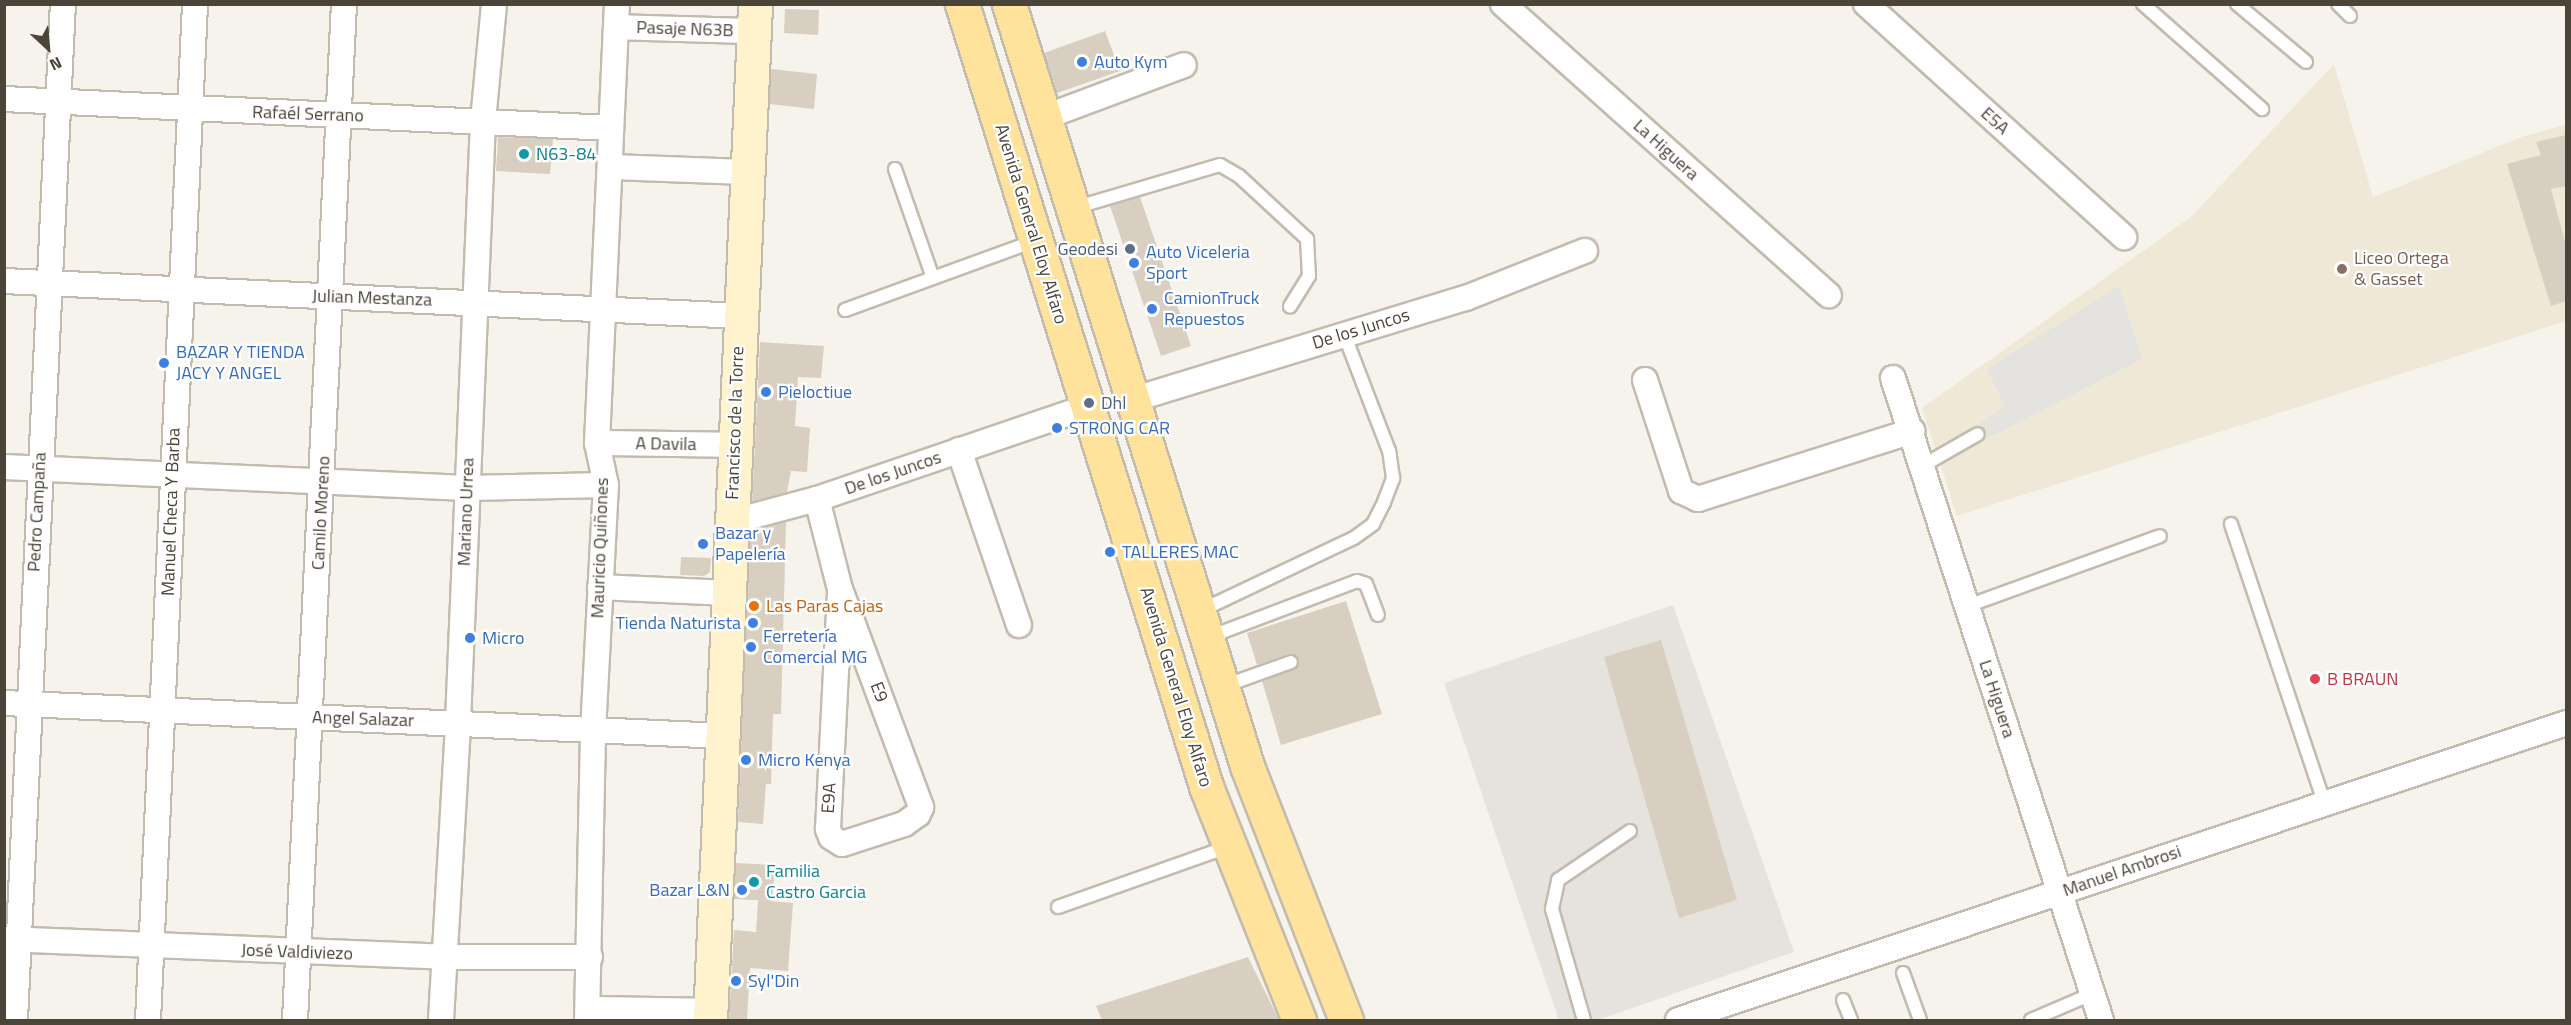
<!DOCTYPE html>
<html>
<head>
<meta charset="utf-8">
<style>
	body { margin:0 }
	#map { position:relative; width:2571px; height:1025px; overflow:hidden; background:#f6f3ec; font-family:"Titillium Web",sans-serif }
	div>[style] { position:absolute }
	.industrial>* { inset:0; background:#e6e2dd }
	.education>* { inset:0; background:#efe8d6 }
	.parking>* { inset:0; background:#e5e3e0 }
	.building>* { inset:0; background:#d8cfc1 }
	.roads { filter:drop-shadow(2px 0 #c2bbae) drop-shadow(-2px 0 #c2bbae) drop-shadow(0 2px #c2bbae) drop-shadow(0 -2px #c2bbae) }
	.lane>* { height:12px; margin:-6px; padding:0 6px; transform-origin:6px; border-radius:6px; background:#fff }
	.street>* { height:24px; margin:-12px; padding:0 12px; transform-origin:12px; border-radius:12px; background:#fff }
	.secondary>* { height:33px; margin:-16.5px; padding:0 16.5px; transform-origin:16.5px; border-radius:16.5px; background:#fff3cd }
	.primary>* { height:33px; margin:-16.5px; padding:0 16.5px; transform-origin:16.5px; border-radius:16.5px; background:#ffe39c }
	.dots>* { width:16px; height:16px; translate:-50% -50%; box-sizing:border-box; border:3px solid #fff; border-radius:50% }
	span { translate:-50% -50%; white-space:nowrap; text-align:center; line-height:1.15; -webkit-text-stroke:4.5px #fff; paint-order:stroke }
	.street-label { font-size:18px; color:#4b4439 }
	.shop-label { font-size:18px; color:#366cbe }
	.left { translate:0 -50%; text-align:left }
	.right { translate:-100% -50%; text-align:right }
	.culture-label { font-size:18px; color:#0d838f }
	.service-label { font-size:18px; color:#4e5e75 }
	.education-label { font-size:18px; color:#785e54 }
	.food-label { font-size:18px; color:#c56008 }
	.health-label { font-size:18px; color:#be3a42 }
	.frame { position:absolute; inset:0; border:6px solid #4b4439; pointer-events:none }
	.north { position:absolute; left:18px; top:18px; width:60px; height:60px; -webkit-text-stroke:4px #fff; paint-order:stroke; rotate:154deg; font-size:16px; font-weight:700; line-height:24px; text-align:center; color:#4b4439 }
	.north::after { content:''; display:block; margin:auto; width:21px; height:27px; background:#4b4439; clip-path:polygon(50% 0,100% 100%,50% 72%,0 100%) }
</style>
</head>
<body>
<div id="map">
	<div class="industrial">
		<div style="clip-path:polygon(1673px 605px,1794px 952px,1598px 1020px,1559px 1020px,1444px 683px)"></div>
	</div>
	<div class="education">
		<div style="clip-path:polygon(2334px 64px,2373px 197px,2524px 136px,2566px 125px,2566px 321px,1957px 516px,1922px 408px,2191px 217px)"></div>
	</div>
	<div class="parking">
		<div style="clip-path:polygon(2119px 286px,2142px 359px,1986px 439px,1976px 426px,2005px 406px,1987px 369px)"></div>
	</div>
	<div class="building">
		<div style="clip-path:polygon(785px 9px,819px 10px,818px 35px,784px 33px)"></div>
		<div style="clip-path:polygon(1105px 31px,1120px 71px,1057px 93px,1044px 53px)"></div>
		<div style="clip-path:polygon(771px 69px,817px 74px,814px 109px,769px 104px)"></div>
		<div style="clip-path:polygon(2566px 135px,2566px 186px,2551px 189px,2566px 246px,2566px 301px,2551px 306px,2507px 164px,2541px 155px,2536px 142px)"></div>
		<div style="clip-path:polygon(498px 137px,553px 139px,550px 174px,496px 171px)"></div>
		<div style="clip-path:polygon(1140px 197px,1191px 346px,1161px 356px,1110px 206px)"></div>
		<div style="clip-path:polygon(760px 342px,824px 346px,821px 378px,798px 377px,795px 426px,810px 428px,807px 472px,791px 471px,787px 492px,752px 502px)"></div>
		<div style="clip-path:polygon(786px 522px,781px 714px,773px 714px,771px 784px,766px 784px,763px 824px,738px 822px,750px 532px)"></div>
		<div style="clip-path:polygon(681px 557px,711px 558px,710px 572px,704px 576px,680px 575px)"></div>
		<div style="clip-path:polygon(1346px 601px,1382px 714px,1281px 745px,1262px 681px,1294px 669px,1299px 660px,1289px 654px,1257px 665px,1247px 633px)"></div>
		<div style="clip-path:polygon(1661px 640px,1737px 900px,1679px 918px,1604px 657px)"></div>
		<div style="clip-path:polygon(736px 863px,775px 865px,772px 901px,734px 899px)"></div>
		<div style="clip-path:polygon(758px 900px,793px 903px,788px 971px,750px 968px,747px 1020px,729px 1020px,734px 930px,756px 932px)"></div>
		<div style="clip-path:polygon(1248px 957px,1279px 1020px,1102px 1020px,1096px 1006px)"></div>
	</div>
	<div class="roads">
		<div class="lane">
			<div style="left:2143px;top:4px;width:159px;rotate:41.4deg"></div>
			<div style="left:2237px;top:4px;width:90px;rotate:40deg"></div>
			<div style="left:2338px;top:4px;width:17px;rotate:45deg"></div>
			<div style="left:895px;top:169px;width:115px;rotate:70.8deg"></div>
			<div style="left:1074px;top:208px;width:152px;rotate:-16.4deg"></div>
			<div style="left:1220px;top:165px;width:22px;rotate:30deg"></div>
			<div style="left:1239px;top:176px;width:93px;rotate:42.8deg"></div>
			<div style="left:1307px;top:239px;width:37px;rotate:87deg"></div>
			<div style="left:1309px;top:276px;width:36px;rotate:122deg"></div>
			<div style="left:845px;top:310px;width:202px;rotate:-20deg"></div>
			<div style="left:1922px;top:466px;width:64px;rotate:-29.7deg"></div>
			<div style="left:2231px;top:524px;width:293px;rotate:71.5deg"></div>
			<div style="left:1967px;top:606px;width:205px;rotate:-19.9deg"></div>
			<div style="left:1200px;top:611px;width:170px;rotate:-25.4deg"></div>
			<div style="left:1354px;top:538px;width:24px;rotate:-36deg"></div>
			<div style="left:1373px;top:524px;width:25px;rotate:-63deg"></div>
			<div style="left:1384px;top:502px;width:26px;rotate:-69deg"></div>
			<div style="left:1393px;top:478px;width:27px;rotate:-98deg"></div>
			<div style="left:1389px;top:451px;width:125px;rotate:-111deg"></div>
			<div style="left:1209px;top:637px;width:158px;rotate:-20.7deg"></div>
			<div style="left:1357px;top:581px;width:9px;rotate:18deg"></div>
			<div style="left:1366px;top:584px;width:33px;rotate:69deg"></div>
			<div style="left:1224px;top:686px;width:71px;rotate:-19.7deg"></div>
			<div style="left:1058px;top:907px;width:179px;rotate:-19.5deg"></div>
			<div style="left:1903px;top:973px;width:50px;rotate:70.1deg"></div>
			<div style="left:1843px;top:1000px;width:22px;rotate:68deg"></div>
			<div style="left:1584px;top:1020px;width:116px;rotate:-106.1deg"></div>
			<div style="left:1552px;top:909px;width:30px;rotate:-78deg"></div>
			<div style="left:1558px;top:880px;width:87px;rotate:-34.2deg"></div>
			<div style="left:2031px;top:1020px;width:66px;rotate:-23.1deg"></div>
		</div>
		<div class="street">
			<div style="left:1503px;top:4px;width:437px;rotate:41.8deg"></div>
			<div style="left:1866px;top:4px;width:348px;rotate:42.1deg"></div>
			<div style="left:616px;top:27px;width:137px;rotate:1.7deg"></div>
			<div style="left:4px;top:99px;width:608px;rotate:2.74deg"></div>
			<div style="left:1045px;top:117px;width:148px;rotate:-20.5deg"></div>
			<div style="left:610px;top:167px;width:137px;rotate:2.1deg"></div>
			<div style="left:4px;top:281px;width:737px;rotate:2.72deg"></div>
			<div style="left:1893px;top:378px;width:675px;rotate:72.05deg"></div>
			<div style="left:1645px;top:380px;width:117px;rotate:72deg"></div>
			<div style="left:1681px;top:491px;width:19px;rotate:25deg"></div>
			<div style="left:1698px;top:499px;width:225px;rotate:-17.6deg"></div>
			<div style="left:1135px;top:399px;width:346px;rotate:-17deg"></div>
			<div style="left:1466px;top:298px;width:128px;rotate:-21.6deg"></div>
			<div style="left:597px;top:443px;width:137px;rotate:0.8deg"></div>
			<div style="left:959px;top:450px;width:185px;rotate:71.1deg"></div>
			<div style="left:4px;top:467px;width:463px;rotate:2.6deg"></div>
			<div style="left:467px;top:488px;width:139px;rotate:-1.2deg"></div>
			<div style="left:817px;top:499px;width:93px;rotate:75.7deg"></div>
			<div style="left:840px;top:589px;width:233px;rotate:69.6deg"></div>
			<div style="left:921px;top:807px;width:8px;rotate:113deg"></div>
			<div style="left:918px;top:814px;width:17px;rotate:144deg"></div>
			<div style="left:904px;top:824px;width:65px;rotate:162.1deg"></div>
			<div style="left:842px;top:844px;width:13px;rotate:-148deg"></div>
			<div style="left:831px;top:837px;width:9px;rotate:-111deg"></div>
			<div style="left:828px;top:829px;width:240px;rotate:-87.1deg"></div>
			<div style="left:731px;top:522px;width:89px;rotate:-15deg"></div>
			<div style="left:817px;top:499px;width:286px;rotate:-18.8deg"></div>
			<div style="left:600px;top:587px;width:128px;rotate:2.7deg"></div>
			<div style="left:4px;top:703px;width:719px;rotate:2.63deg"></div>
			<div style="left:4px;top:939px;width:441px;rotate:2.3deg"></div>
			<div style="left:445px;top:957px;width:145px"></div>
			<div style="left:588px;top:1009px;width:122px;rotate:0.9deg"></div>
			<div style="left:15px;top:1020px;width:1017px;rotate:-87.3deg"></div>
			<div style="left:148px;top:1020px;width:1017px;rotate:-87.35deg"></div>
			<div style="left:295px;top:1020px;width:1017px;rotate:-87.24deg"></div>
			<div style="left:441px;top:1020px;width:298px;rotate:-86.7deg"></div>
			<div style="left:458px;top:722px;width:602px;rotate:-87.62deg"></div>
			<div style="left:483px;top:121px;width:118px;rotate:-84.6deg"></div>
			<div style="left:587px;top:1020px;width:288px;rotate:-88.8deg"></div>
			<div style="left:593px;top:732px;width:247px;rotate:-87deg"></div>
			<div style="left:606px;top:485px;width:43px;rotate:-102.1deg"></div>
			<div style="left:597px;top:443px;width:439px;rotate:-87.4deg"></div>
			<div style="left:1678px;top:1020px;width:936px;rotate:-18.49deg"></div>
		</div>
		<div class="secondary">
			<div style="left:710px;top:1020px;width:1017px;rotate:-87.46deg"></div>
		</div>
		<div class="primary">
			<div style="left:962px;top:4px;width:822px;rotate:72.67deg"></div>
			<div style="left:1207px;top:789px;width:249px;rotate:68.3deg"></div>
			<div style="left:1009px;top:4px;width:798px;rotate:72.65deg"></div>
			<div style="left:1247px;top:766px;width:273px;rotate:68.7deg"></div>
		</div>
	</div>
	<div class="dots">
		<div style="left:1082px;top:62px;background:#3f7fe0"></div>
		<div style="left:524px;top:154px;background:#0f9aa8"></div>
		<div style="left:1130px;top:249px;background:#5c6f8a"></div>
		<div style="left:1134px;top:263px;background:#3f7fe0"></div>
		<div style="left:2342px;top:269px;background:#8d6e63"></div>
		<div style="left:1152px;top:309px;background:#3f7fe0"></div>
		<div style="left:164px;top:363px;background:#3f7fe0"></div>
		<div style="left:766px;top:392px;background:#3f7fe0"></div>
		<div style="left:1089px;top:403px;background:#5c6f8a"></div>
		<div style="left:1057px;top:428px;background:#3f7fe0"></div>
		<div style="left:703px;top:544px;background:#3f7fe0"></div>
		<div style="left:1110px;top:552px;background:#3f7fe0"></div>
		<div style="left:754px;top:606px;background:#e8710a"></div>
		<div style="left:753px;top:623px;background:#3f7fe0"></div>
		<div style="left:470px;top:638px;background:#3f7fe0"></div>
		<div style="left:751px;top:647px;background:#3f7fe0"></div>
		<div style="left:2315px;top:679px;background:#e0444e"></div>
		<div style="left:746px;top:760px;background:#3f7fe0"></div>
		<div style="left:754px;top:882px;background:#0f9aa8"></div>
		<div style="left:742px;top:890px;background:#3f7fe0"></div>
		<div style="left:736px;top:981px;background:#3f7fe0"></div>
	</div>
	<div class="street-label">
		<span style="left:685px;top:29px;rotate:2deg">Pasaje N63B</span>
		<span style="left:308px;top:114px;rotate:2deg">Rafaél Serrano</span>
		<span style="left:1995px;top:121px;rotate:42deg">E5A</span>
		<span style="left:1666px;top:150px;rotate:42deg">La Higuera</span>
		<span style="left:1031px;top:224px;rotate:73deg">Avenida General Eloy Alfaro</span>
		<span style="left:372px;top:298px;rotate:2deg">Julian Mestanza</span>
		<span style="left:1361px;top:329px;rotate:-17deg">De los Juncos</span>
		<span style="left:735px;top:423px;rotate:-88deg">Francisco de la Torre</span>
		<span style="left:666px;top:444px;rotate:1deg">A Davila</span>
		<span style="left:893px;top:473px;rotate:-19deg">De los Juncos</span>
		<span style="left:37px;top:512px;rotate:-87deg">Pedro Campaña</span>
		<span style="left:171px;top:512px;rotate:-88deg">Manuel Checa Y Barba</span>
		<span style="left:466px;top:512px;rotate:-88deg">Mariano Urrea</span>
		<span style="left:321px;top:513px;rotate:-87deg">Camilo Moreno</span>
		<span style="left:600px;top:548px;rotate:-88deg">Mauricio Quiñones</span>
		<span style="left:1176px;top:687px;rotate:73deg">Avenida General Eloy Alfaro</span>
		<span style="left:879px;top:692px;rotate:69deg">E9</span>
		<span style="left:1997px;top:699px;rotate:72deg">La Higuera</span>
		<span style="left:363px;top:719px;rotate:2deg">Angel Salazar</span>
		<span style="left:829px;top:798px;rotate:-87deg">E9A</span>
		<span style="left:2122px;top:871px;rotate:-19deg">Manuel Ambrosi</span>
		<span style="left:297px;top:952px;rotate:2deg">José Valdiviezo</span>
	</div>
	<div class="shop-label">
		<span class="left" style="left:1094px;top:62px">Auto Kym</span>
		<span class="left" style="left:1146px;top:263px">Auto Viceleria<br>Sport</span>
		<span class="left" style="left:1164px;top:309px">CamionTruck<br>Repuestos</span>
		<span class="left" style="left:176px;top:363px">BAZAR Y TIENDA<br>JACY Y ANGEL</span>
		<span class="left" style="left:778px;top:392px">Pieloctiue</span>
		<span class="left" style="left:1069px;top:428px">STRONG CAR</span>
		<span class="left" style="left:715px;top:544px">Bazar y<br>Papelería</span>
		<span class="left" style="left:1122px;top:552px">TALLERES MAC</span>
		<span class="right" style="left:741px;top:623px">Tienda Naturista</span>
		<span class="left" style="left:763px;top:647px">Ferretería<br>Comercial MG</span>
		<span class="left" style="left:482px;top:638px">Micro</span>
		<span class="left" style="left:758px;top:760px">Micro Kenya</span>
		<span class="right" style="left:730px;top:890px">Bazar L&amp;N</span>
		<span class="left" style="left:748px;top:981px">Syl'Din</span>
	</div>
	<div class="culture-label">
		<span class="left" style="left:536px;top:154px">N63-84</span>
		<span class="left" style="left:766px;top:882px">Familia<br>Castro Garcia</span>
	</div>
	<div class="service-label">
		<span class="right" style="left:1118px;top:249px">Geodesi</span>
		<span class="left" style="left:1101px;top:403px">Dhl</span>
	</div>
	<div class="education-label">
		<span class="left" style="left:2354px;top:269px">Liceo Ortega<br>&amp; Gasset</span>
	</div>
	<div class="food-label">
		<span class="left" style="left:766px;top:606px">Las Paras Cajas</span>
	</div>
	<div class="health-label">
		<span class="left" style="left:2327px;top:679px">B BRAUN</span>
	</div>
	<div class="frame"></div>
	<div class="north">N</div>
</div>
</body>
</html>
